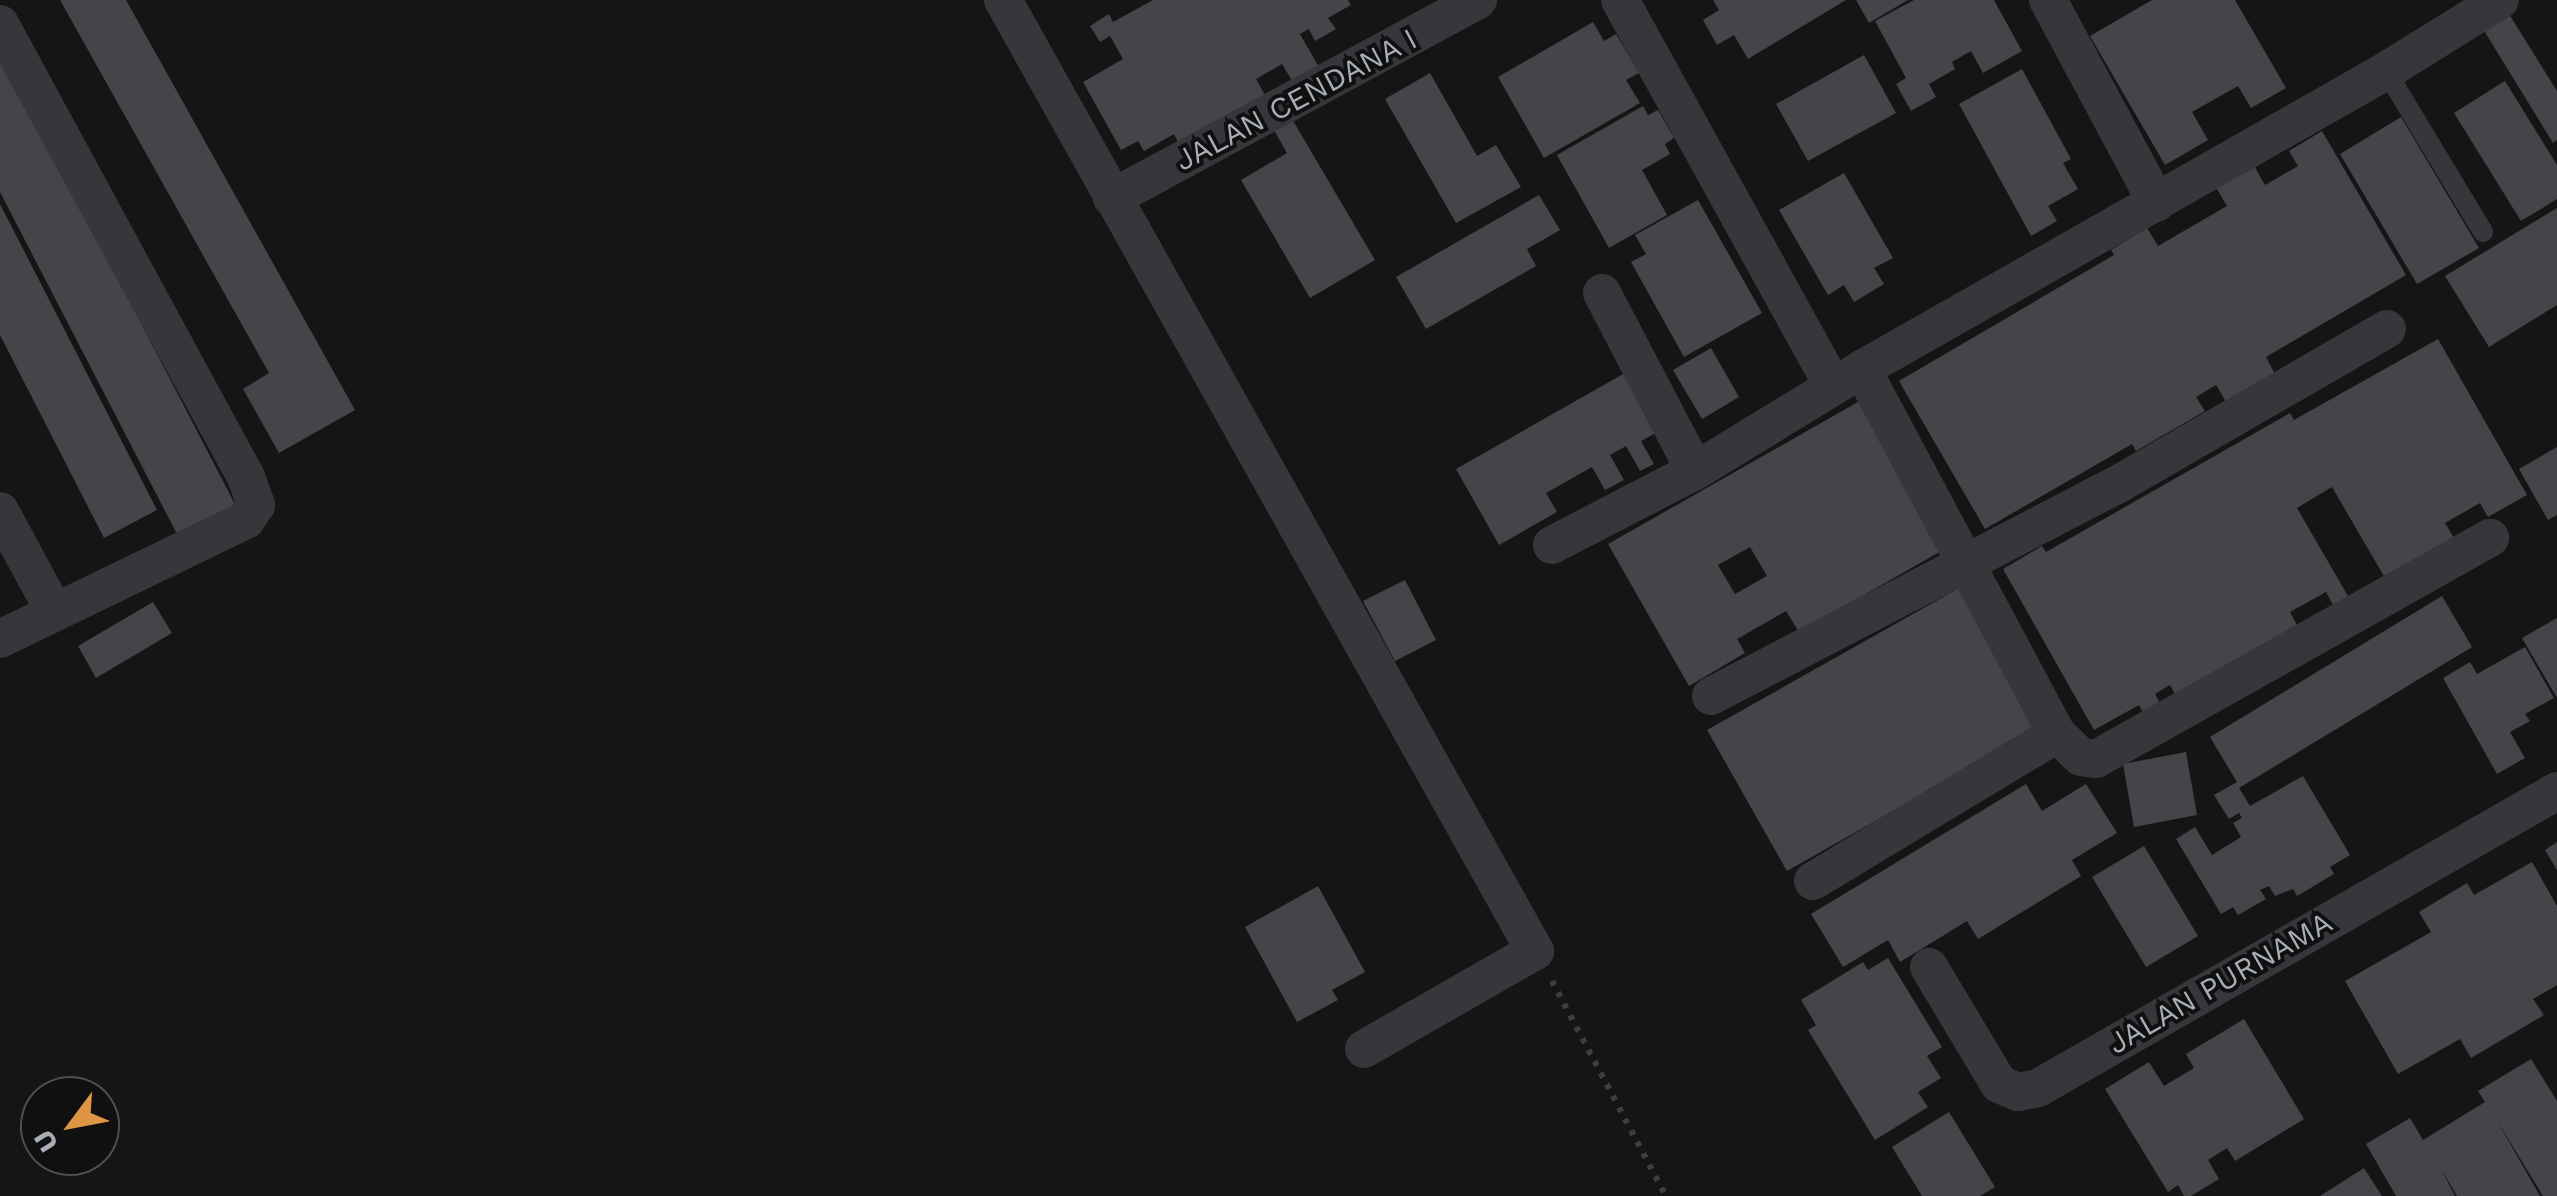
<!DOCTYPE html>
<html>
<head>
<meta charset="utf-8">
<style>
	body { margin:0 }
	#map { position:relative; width:2557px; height:1196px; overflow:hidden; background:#151516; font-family:"Work Sans",sans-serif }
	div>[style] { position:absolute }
	.building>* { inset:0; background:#444549 }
	.path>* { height:6px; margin-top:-3px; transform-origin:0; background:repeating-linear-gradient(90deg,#3c3e42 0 5px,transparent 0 13px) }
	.service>* { height:20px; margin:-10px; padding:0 10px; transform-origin:10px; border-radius:10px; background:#36373b }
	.minor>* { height:38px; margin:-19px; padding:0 19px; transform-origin:19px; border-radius:19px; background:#36373b }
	span { translate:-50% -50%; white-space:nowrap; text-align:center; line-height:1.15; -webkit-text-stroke:8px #101011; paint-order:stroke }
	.street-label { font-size:30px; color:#a8aeb5 }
	.north { position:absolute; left:20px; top:1076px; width:100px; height:100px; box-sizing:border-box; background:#101011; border:2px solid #4d4f53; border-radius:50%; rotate:238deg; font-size:28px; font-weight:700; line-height:40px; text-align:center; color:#a8aeb5 }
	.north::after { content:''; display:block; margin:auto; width:35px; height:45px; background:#df9644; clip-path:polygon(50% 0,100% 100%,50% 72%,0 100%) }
</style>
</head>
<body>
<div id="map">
	<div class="building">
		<div style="clip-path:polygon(60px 0,126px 0,355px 410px,279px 453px,243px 389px,269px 373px)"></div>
		<div style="clip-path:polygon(1153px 0,1348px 0,1351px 5px,1328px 18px,1336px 29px,1315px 41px,1309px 29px,1300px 34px,1320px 69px,1294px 84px,1282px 64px,1256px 79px,1265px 95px,1179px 144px,1174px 134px,1144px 151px,1138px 141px,1121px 150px,1083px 82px,1123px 59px,1110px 36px,1100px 42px,1090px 26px,1109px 14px,1113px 22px)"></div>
		<div style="clip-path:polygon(1713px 0,1846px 0,1748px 59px,1734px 35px,1717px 45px,1703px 20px,1719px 10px)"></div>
		<div style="clip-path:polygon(1856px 0,1908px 0,1869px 23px)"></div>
		<div style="clip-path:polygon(1914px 0,1994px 0,2022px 51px,1983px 73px,1971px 51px,1952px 62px,1955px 69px,1929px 84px,1936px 97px,1911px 111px,1896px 84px,1906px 78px,1875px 21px)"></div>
		<div style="clip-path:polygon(2152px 0,2235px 0,2286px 88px,2251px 108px,2238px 86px,2192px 112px,2208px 140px,2165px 165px,2090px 36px)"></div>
		<div style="clip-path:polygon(2509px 14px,2557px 91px,2557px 140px,2553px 143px,2483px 29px)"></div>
		<div style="clip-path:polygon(1593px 22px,1604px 41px,1616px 34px,1639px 73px,1626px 80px,1640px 103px,1544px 158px,1498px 77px)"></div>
		<div style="clip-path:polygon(0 52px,236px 506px,178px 536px,0 192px)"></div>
		<div style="clip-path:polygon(1864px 55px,1896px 113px,1808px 161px,1776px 104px)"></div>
		<div style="clip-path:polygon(2022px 69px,2071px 159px,2063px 163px,2078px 189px,2048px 206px,2057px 221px,2031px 236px,1959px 104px)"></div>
		<div style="clip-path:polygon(1430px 73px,1477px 156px,1496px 145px,1521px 187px,1456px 223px,1385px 99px)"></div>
		<div style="clip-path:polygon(2505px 81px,2557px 165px,2557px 199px,2521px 221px,2454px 113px)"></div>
		<div style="clip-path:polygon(1643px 106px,1648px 115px,1658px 110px,1674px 138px,1665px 144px,1670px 154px,1642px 170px,1667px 215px,1609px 248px,1557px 155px)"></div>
		<div style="clip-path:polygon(2401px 117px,2479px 248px,2417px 284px,2340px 154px)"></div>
		<div style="clip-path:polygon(1292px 119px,1375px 260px,1310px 298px,1241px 180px,1287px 153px,1274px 130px)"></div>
		<div style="clip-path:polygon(2322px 131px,2406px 275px,2266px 357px,2276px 376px,2228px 405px,2216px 385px,2196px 397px,2205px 411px,2136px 451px,2132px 444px,1985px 529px,1899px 381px,2114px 255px,2111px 250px,2147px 228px,2158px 246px,2227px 206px,2215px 186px,2253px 164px,2265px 185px,2298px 166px,2289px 151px)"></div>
		<div style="clip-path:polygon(1844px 173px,1893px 258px,1874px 268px,1884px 284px,1854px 302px,1844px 285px,1828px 295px,1779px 210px)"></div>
		<div style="clip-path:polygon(1539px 195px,1560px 230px,1527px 249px,1536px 266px,1426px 329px,1396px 277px)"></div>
		<div style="clip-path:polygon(1698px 200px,1762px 313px,1684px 357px,1631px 262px,1646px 254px,1635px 235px)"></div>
		<div style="clip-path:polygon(0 204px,157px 510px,104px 538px,0 335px)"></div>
		<div style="clip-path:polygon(2557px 208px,2557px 305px,2489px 347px,2445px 276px)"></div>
		<div style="clip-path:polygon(2438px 339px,2527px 495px,2488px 517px,2480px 503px,2445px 523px,2454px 538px,2385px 578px,2332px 487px,2297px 508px,2352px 603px,2337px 612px,2326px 592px,2290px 612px,2299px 629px,2177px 698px,2170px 685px,2155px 694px,2164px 710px,2147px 720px,2139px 705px,2094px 730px,2003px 569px,2042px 546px,2046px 552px,2290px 413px,2294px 420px)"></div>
		<div style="clip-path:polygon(1711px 348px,1739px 397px,1702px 419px,1673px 370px)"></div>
		<div style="clip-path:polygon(1632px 369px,1665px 428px,1641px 441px,1654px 464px,1640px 471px,1626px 446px,1610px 455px,1624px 480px,1605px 490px,1592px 467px,1546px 493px,1557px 512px,1499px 545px,1456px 469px)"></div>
		<div style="clip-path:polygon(evenodd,1865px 398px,1950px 546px,1799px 632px,1786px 611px,1737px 639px,1745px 653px,1689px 686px,1608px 544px,1865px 398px,1750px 547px,1767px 576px,1735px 594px,1718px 565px,1750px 547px)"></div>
		<div style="clip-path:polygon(2557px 447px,2557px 515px,2548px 520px,2519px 469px)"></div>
		<div style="clip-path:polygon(1405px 580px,1436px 640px,1395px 661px,1363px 601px)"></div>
		<div style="clip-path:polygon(1968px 583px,2047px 724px,1787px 871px,1707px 730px)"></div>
		<div style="clip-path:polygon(2442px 596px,2472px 647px,2239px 788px,2250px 806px,2303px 776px,2350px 855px,2330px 867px,2334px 874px,2297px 896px,2293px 889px,2275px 896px,2269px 886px,2260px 890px,2266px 899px,2238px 915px,2233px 907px,2221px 914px,2176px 839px,2195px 827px,2212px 855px,2241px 837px,2233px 823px,2242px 818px,2239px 813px,2229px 819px,2214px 795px,2237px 782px,2210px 737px)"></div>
		<div style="clip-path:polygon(153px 602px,172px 633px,96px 678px,78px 646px)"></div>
		<div style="clip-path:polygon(2557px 618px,2557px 698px,2522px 638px)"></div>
		<div style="clip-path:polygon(2525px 647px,2554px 698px,2525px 714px,2530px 721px,2510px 732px,2525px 758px,2497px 774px,2443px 678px,2470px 662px,2477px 674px)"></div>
		<div style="clip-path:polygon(2186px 752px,2197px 815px,2134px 827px,2123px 764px)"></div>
		<div style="clip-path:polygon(2026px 784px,2042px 811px,2086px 784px,2117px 833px,2072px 860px,2081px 876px,1978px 939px,1967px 921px,1900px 962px,1888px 940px,1843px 967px,1811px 914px)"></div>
		<div style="clip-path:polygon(2557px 842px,2557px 870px,2545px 850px)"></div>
		<div style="clip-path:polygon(2144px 846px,2198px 936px,2146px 967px,2092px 877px)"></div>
		<div style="clip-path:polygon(2532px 862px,2557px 906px,2557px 985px,2533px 999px,2544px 1015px,2471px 1058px,2460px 1039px,2398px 1074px,2345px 981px,2431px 932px,2419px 912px,2467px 883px,2474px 895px)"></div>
		<div style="clip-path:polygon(1318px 886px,1365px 972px,1332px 990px,1338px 1000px,1297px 1022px,1245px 927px)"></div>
		<div style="clip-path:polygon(1888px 958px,1942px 1047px,1927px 1056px,1941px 1078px,1918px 1092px,1928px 1107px,1875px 1140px,1808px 1030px,1816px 1025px,1801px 1000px,1863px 962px,1868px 970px)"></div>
		<div style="clip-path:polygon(2244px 1019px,2304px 1119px,2235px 1161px,2227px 1148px,2208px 1160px,2219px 1179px,2191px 1196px,2184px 1196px,2178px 1185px,2168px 1192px,2105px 1089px,2149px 1062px,2164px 1086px,2194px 1068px,2186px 1054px)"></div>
		<div style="clip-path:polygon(2531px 1059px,2557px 1101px,2557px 1196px,2543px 1196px,2496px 1119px,2540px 1196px,2457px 1196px,2440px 1167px,2455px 1196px,2396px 1196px,2366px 1144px,2410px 1118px,2423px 1140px,2485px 1102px,2478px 1091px)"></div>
		<div style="clip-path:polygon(1949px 1112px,1995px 1187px,1980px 1196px,1922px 1196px,1892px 1147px)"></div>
		<div style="clip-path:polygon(2364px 1168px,2382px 1196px,2320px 1196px)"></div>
	</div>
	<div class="path">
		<div style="left:1552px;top:981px;width:243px;rotate:62.1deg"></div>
	</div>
	<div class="service">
		<div style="left:2386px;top:71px;width:188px;rotate:58.9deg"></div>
	</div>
	<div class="minor">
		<div style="left:1003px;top:0;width:1090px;rotate:60.78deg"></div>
		<div style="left:1535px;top:951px;width:197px;rotate:150.2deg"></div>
		<div style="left:1620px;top:0;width:441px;rotate:61.1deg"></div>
		<div style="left:2048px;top:0;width:230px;rotate:61.8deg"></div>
		<div style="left:0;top:24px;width:515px;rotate:61.5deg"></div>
		<div style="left:246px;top:477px;width:30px;rotate:70deg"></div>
		<div style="left:256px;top:505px;width:18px;rotate:124deg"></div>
		<div style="left:246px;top:520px;width:273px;rotate:154.2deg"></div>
		<div style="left:1112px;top:198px;width:416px;rotate:-28.4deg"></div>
		<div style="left:1602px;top:293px;width:201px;rotate:62.4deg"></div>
		<div style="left:1862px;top:369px;width:414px;rotate:61.9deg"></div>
		<div style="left:2057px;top:734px;width:33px;rotate:44deg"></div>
		<div style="left:2081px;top:757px;width:15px;rotate:8deg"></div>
		<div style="left:2096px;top:759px;width:452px;rotate:-29.3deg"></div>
		<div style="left:0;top:511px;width:114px;rotate:61.6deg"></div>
		<div style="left:1552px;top:545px;width:161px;rotate:-27.4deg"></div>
		<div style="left:1695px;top:471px;width:196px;rotate:-31.4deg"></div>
		<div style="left:1862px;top:369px;width:603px;rotate:-29.63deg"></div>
		<div style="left:2386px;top:71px;width:134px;rotate:-31.9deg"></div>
		<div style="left:1711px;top:696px;width:455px;rotate:-27.5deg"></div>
		<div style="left:2115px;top:486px;width:314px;rotate:-30deg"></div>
		<div style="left:1813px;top:881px;width:285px;rotate:-31.1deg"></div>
		<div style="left:1929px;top:967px;width:136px;rotate:59.1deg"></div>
		<div style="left:1999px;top:1084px;width:21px;rotate:23deg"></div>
		<div style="left:2018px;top:1092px;width:20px;rotate:-11deg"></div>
		<div style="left:2038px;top:1088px;width:598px;rotate:-29.78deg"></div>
	</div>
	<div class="street-label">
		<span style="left:1296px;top:100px;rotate:-28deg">JALAN CENDANA I</span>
		<span style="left:2220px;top:983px;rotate:-30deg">JALAN PURNAMA</span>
	</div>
	<div class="north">U</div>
</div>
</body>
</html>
